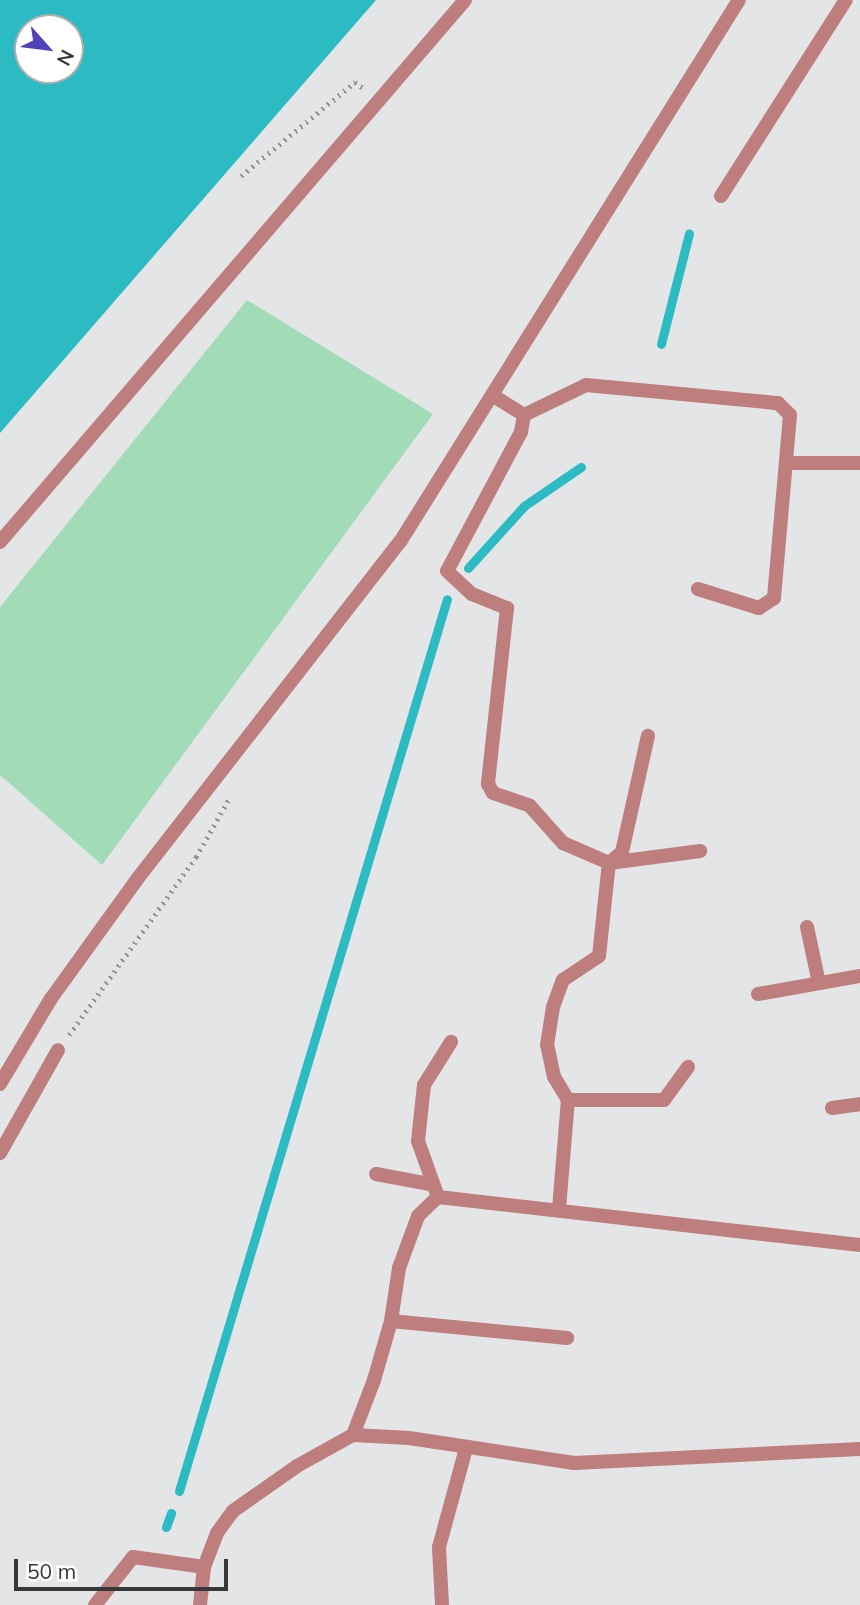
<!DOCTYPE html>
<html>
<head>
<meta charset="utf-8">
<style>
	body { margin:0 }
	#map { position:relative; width:860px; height:1605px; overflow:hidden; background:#e3e5e7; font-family:Mulish,sans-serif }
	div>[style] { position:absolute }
	.green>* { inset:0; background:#a2dcb7 }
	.water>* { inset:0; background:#2cbac3 }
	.stream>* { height:9px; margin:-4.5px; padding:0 4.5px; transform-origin:4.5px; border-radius:4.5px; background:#2cbac3 }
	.path>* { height:4.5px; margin-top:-2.25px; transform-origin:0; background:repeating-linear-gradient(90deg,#929495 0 2px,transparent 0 7px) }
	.service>* { height:14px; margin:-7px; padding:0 7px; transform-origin:7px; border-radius:7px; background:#bd7e7d }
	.minor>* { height:14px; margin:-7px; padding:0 7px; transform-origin:7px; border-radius:7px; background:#bd7e7d }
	span { translate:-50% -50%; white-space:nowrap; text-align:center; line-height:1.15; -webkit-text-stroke:7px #fff; paint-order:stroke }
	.north { position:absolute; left:14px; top:14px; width:70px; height:70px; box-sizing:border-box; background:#fff; border:2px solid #afafaf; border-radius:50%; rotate:118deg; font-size:19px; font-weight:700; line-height:28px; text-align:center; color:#363738 }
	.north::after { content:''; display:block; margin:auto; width:24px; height:32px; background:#5043ba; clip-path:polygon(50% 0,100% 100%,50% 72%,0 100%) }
	.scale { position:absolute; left:14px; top:1559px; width:214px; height:32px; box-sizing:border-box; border:4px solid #363738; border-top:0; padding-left:9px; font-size:21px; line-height:24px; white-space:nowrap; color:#363738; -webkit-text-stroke:5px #fff; paint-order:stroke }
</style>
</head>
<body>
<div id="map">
	<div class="green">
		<div style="clip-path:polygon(247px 300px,433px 414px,102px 865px,0 775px,0 607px)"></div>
	</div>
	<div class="water">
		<div style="clip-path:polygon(evenodd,0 0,376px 0,0 433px,0 0,28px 28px,70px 28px,70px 70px,28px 70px,28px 28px)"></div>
	</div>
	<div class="stream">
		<div style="left:661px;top:344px;width:114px;rotate:-75.8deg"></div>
		<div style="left:468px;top:568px;width:84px;rotate:-47.9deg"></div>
		<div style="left:524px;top:506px;width:69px;rotate:-34.4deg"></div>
		<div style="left:179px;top:1491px;width:931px;rotate:-73.28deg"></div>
		<div style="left:166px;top:1527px;width:15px;rotate:-70deg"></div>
	</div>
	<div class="path">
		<div style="left:241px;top:176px;width:148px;rotate:-39.5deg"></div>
		<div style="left:355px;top:82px;width:10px;rotate:37deg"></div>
		<div style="left:69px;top:1035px;width:219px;rotate:-54.5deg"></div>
		<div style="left:196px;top:857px;width:69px;rotate:-60.5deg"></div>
	</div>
	<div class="service">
		<div style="left:609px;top:863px;width:92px;rotate:-7.5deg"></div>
		<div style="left:568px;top:1100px;width:96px"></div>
		<div style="left:664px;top:1100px;width:41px;rotate:-54deg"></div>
		<div style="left:376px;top:1174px;width:55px;rotate:10.5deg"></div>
	</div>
	<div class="minor">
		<div style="left:721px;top:196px;width:232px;rotate:-57.5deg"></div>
		<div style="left:492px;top:395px;width:38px;rotate:32deg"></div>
		<div style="left:524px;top:415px;width:17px;rotate:100deg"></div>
		<div style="left:521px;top:432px;width:157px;rotate:118deg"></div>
		<div style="left:447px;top:571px;width:34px;rotate:43deg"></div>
		<div style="left:472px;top:594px;width:38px;rotate:22deg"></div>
		<div style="left:507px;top:608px;width:177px;rotate:96.2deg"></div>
		<div style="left:488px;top:784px;width:10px;rotate:61deg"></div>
		<div style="left:493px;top:793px;width:39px;rotate:19deg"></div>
		<div style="left:530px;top:806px;width:50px;rotate:48.3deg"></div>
		<div style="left:563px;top:843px;width:50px;rotate:23.5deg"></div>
		<div style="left:524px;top:415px;width:69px;rotate:-25.8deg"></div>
		<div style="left:586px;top:385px;width:193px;rotate:5.4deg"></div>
		<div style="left:778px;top:403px;width:17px;rotate:45deg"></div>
		<div style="left:790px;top:415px;width:184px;rotate:95deg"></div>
		<div style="left:774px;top:598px;width:18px;rotate:146deg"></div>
		<div style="left:759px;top:608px;width:64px;rotate:-162.7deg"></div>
		<div style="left:789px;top:463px;width:71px"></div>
		<div style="left:0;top:542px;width:714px;rotate:-49.37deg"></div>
		<div style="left:807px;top:927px;width:57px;rotate:77.9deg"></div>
		<div style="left:758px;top:994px;width:104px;rotate:-10deg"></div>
		<div style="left:0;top:1084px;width:98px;rotate:-59.2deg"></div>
		<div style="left:50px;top:1000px;width:150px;rotate:-54.2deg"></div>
		<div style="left:138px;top:878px;width:426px;rotate:-52.1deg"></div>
		<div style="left:400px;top:542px;width:639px;rotate:-57.98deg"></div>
		<div style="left:832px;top:1108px;width:28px;rotate:-8deg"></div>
		<div style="left:0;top:1153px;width:118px;rotate:-60.6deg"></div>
		<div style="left:438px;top:1197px;width:59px;rotate:-109.7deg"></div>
		<div style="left:418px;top:1141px;width:56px;rotate:-83.9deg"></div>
		<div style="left:424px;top:1085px;width:51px;rotate:-57.9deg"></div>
		<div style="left:559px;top:1209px;width:109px;rotate:-85.3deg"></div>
		<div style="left:568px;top:1100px;width:27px;rotate:-121deg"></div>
		<div style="left:554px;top:1077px;width:33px;rotate:-102deg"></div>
		<div style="left:547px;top:1045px;width:38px;rotate:-81deg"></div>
		<div style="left:553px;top:1007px;width:29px;rotate:-70deg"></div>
		<div style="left:563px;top:980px;width:43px;rotate:-33.7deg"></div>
		<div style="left:599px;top:956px;width:94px;rotate:-83.9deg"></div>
		<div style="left:609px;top:863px;width:17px;rotate:-40deg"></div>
		<div style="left:622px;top:852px;width:119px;rotate:-77.4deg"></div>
		<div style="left:391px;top:1321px;width:177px;rotate:5.5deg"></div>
		<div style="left:353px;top:1435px;width:59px;rotate:-69.1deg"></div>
		<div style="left:374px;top:1380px;width:61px;rotate:-73.9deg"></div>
		<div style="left:391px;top:1321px;width:54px;rotate:-81.4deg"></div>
		<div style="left:399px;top:1268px;width:55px;rotate:-69.9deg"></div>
		<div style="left:418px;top:1216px;width:28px;rotate:-44deg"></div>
		<div style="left:438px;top:1197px;width:425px;rotate:6.5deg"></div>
		<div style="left:95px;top:1605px;width:61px;rotate:-51.6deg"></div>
		<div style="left:133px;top:1557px;width:72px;rotate:8deg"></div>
		<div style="left:200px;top:1605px;width:38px;rotate:-84deg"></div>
		<div style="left:204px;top:1567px;width:36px;rotate:-69deg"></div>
		<div style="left:217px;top:1533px;width:27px;rotate:-54deg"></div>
		<div style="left:233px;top:1511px;width:78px;rotate:-35.1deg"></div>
		<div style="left:297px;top:1466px;width:64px;rotate:-29deg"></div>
		<div style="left:353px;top:1435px;width:56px;rotate:3.1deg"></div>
		<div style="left:409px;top:1438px;width:167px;rotate:8.6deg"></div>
		<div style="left:574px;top:1463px;width:286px;rotate:-2.8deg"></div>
		<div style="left:442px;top:1605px;width:58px;rotate:-93deg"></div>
		<div style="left:439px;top:1547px;width:103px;rotate:-74.7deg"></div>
	</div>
	<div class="north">N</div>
	<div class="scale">50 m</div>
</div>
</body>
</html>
